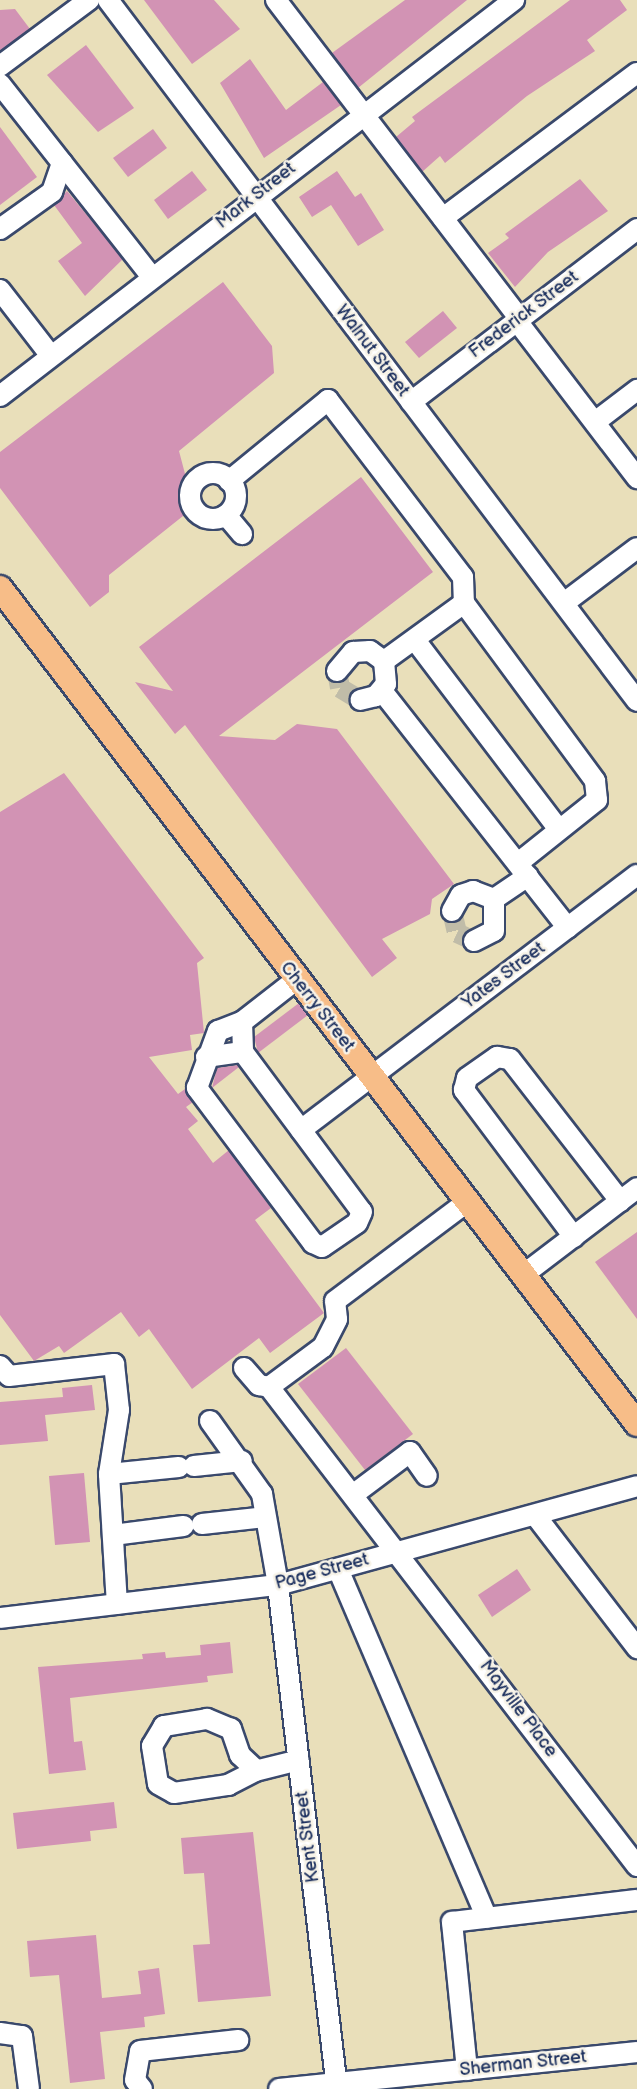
<!DOCTYPE html>
<html>
<head>
<meta charset="utf-8">
<style>
	body { margin:0 }
	#map { position:relative; width:637px; height:2089px; overflow:hidden; background:#e9dfba; font-family:"Balsamiq Sans",sans-serif }
	div>[style] { position:absolute }
	.building>* { inset:0; background:#d293b4 }
	.minor-tunnel>* { height:20px; margin-top:-10px; transform-origin:0; background:repeating-linear-gradient(90deg,#c0bca8 0 20px,transparent 0 30px) }
	.roads { filter:drop-shadow(2px 0 #3a496c) drop-shadow(-2px 0 #3a496c) drop-shadow(0 2px #3a496c) drop-shadow(0 -2px #3a496c) }
	.minor>* { height:20px; margin:-10px; padding:0 10px; transform-origin:10px; border-radius:10px; background:#fff }
	.minor>.ring { margin:-10px; padding:0; box-sizing:content-box; background:none; border:20px solid #fff; border-radius:50% }
	.major>* { height:24px; margin:-12px; padding:0 12px; transform-origin:12px; border-radius:12px; background:#f7bd88 }
	span { translate:-50% -50%; white-space:nowrap; text-align:center; line-height:1.15; -webkit-text-stroke:5px #f7f3e8; paint-order:stroke }
	.street-label { font-size:18px; color:#1b2f5e }
</style>
</head>
<body>
<div id="map">
	<div class="building">
		<div style="clip-path:polygon(144px 0,214px 0,240px 29px,192px 64px)"></div>
		<div style="clip-path:polygon(405px 0,467px 0,358px 88px,332px 53px)"></div>
		<div style="clip-path:polygon(570px 0,620px 0,627px 10px,587px 40px,595px 51px,527px 96px,445px 163px,440px 156px,422px 172px,396px 137px,415px 121px,412px 117px)"></div>
		<div style="clip-path:polygon(15px 9px,30px 29px,0 51px,0 10px)"></div>
		<div style="clip-path:polygon(86px 45px,134px 108px,98px 132px,47px 75px)"></div>
		<div style="clip-path:polygon(250px 59px,286px 110px,323px 82px,341px 105px,264px 158px,220px 83px)"></div>
		<div style="clip-path:polygon(0 127px,37px 177px,0 205px)"></div>
		<div style="clip-path:polygon(153px 129px,167px 148px,128px 177px,113px 158px)"></div>
		<div style="clip-path:polygon(192px 171px,207px 190px,168px 219px,154px 200px)"></div>
		<div style="clip-path:polygon(337px 171px,355px 197px,361px 193px,384px 230px,358px 246px,331px 205px,312px 217px,299px 197px)"></div>
		<div style="clip-path:polygon(580px 179px,608px 211px,548px 252px,515px 287px,488px 253px,509px 238px,505px 234px)"></div>
		<div style="clip-path:polygon(67px 191px,123px 259px,85px 296px,58px 261px,82px 243px,54px 205px)"></div>
		<div style="clip-path:polygon(223px 282px,272px 346px,274px 373px,179px 451px,189px 489px,183px 516px,109px 575px,109px 592px,90px 607px,0 488px,0 452px)"></div>
		<div style="clip-path:polygon(443px 311px,457px 328px,419px 358px,405px 342px)"></div>
		<div style="clip-path:polygon(361px 477px,433px 572px,219px 736px,275px 740px,297px 724px,337px 729px,454px 884px,432px 899px,430px 914px,382px 939px,397px 958px,372px 977px,185px 725px,175px 734px,135px 682px,173px 691px,139px 647px)"></div>
		<div style="clip-path:polygon(64px 773px,204px 958px,197px 963px,204px 1033px,190px 1035px,192px 1050px,149px 1057px,178px 1094px,185px 1089px,193px 1102px,186px 1107px,198px 1121px,188px 1129px,213px 1163px,229px 1150px,271px 1208px,255px 1220px,324px 1313px,270px 1353px,259px 1338px,192px 1389px,149px 1329px,139px 1337px,121px 1312px,64px 1353px,59px 1346px,34px 1361px,0 1315px,0 812px)"></div>
		<div style="clip-path:polygon(299px 1003px,308px 1015px,258px 1053px,254px 1037px)"></div>
		<div style="clip-path:polygon(238px 1065px,239px 1067px,212px 1088px,217px 1068px)"></div>
		<div style="clip-path:polygon(637px 1232px,637px 1319px,595px 1262px)"></div>
		<div style="clip-path:polygon(346px 1348px,413px 1434px,365px 1470px,298px 1384px)"></div>
		<div style="clip-path:polygon(92px 1385px,95px 1410px,45px 1415px,48px 1441px,0 1445px,0 1402px,63px 1397px,62px 1388px)"></div>
		<div style="clip-path:polygon(84px 1473px,90px 1542px,55px 1545px,49px 1476px)"></div>
		<div style="clip-path:polygon(517px 1569px,531px 1590px,492px 1617px,478px 1595px)"></div>
		<div style="clip-path:polygon(230px 1642px,233px 1673px,207px 1676px,208px 1682px,70px 1698px,74px 1742px,82px 1741px,86px 1770px,49px 1774px,38px 1667px,143px 1659px,142px 1654px,165px 1652px,166px 1658px,201px 1655px,200px 1645px)"></div>
		<div style="clip-path:polygon(114px 1802px,117px 1828px,90px 1831px,91px 1841px,17px 1849px,13px 1813px)"></div>
		<div style="clip-path:polygon(253px 1832px,271px 1996px,198px 2002px,193px 1945px,210px 1944px,204px 1873px,184px 1874px,181px 1838px)"></div>
		<div style="clip-path:polygon(96px 1935px,102px 1998px,141px 1994px,138px 1971px,159px 1968px,165px 2014px,144px 2017px,145px 2027px,100px 2032px,105px 2079px,70px 2083px,59px 1975px,30px 1977px,27px 1941px)"></div>
	</div>
	<div class="minor-tunnel">
		<div style="left:337px;top:671px;width:17px;rotate:80deg"></div>
		<div style="left:340px;top:688px;width:23px;rotate:31deg"></div>
		<div style="left:452px;top:911px;width:23px;rotate:77deg"></div>
		<div style="left:457px;top:933px;width:19px;rotate:25deg"></div>
	</div>
	<div class="roads">
		<div class="minor">
			<div style="left:108px;top:0;width:878px;rotate:52.96deg"></div>
			<div style="left:276px;top:0;width:402px;rotate:52.6deg"></div>
			<div style="left:0;top:66px;width:111px;rotate:-36.6deg"></div>
			<div style="left:0;top:84px;width:246px;rotate:51.8deg"></div>
			<div style="left:443px;top:218px;width:242px;rotate:-36.8deg"></div>
			<div style="left:0;top:229px;width:64px;rotate:-35.4deg"></div>
			<div style="left:52px;top:192px;width:31px;rotate:-71deg"></div>
			<div style="left:0;top:290px;width:83px;rotate:52.3deg"></div>
			<div style="left:517px;top:321px;width:198px;rotate:52.6deg"></div>
			<div style="left:0;top:396px;width:649px;rotate:-37.61deg"></div>
			<div style="left:411px;top:402px;width:285px;rotate:-37.4deg"></div>
			<div style="left:595px;top:422px;width:53px;rotate:-37.3deg"></div>
			<div class="ring" style="left:190px;top:473px;width:26px;height:26px"></div>
			<div style="left:229px;top:481px;width:128px;rotate:-39.3deg"></div>
			<div style="left:328px;top:400px;width:223px;rotate:52.7deg"></div>
			<div style="left:463px;top:577px;width:26px;rotate:88deg"></div>
			<div style="left:226px;top:515px;width:25px;rotate:50deg"></div>
			<div style="left:564px;top:603px;width:91px;rotate:-37deg"></div>
			<div style="left:415px;top:640px;width:238px;rotate:52.8deg"></div>
			<div style="left:384px;top:661px;width:99px;rotate:-35.9deg"></div>
			<div style="left:464px;top:603px;width:221px;rotate:53.6deg"></div>
			<div style="left:595px;top:781px;width:19px;rotate:84deg"></div>
			<div style="left:597px;top:800px;width:101px;rotate:141.4deg"></div>
			<div style="left:337px;top:671px;width:25px;rotate:-50deg"></div>
			<div style="left:353px;top:652px;width:17px;rotate:-3deg"></div>
			<div style="left:370px;top:651px;width:17px;rotate:36deg"></div>
			<div style="left:384px;top:661px;width:23px;rotate:85deg"></div>
			<div style="left:386px;top:684px;width:16px;rotate:130deg"></div>
			<div style="left:376px;top:696px;width:16px;rotate:166deg"></div>
			<div style="left:382px;top:691px;width:301px;rotate:51.9deg"></div>
			<div style="left:452px;top:911px;width:18px;rotate:-61deg"></div>
			<div style="left:461px;top:895px;width:13px;rotate:-18deg"></div>
			<div style="left:473px;top:891px;width:22px;rotate:21deg"></div>
			<div style="left:494px;top:899px;width:41px;rotate:-34.1deg"></div>
			<div style="left:474px;top:941px;width:22px;rotate:-27deg"></div>
			<div style="left:494px;top:931px;width:32px;rotate:-90deg"></div>
			<div style="left:242px;top:1022px;width:30px;rotate:88deg"></div>
			<div style="left:243px;top:1052px;width:199px;rotate:53.4deg"></div>
			<div style="left:362px;top:1212px;width:12px;rotate:114deg"></div>
			<div style="left:357px;top:1223px;width:42px;rotate:145.6deg"></div>
			<div style="left:322px;top:1247px;width:10px;rotate:-156deg"></div>
			<div style="left:313px;top:1243px;width:194px;rotate:-126.8deg"></div>
			<div style="left:197px;top:1088px;width:61px;rotate:-69.8deg"></div>
			<div style="left:218px;top:1031px;width:26px;rotate:-21deg"></div>
			<div style="left:242px;top:1022px;width:68px;rotate:-37.9deg"></div>
			<div style="left:206px;top:1057px;width:37px;rotate:-8deg"></div>
			<div style="left:301px;top:1130px;width:422px;rotate:-37.2deg"></div>
			<div style="left:574px;top:1237px;width:184px;rotate:-126.8deg"></div>
			<div style="left:464px;top:1090px;width:12px;rotate:-76deg"></div>
			<div style="left:467px;top:1078px;width:37px;rotate:-35deg"></div>
			<div style="left:497px;top:1057px;width:13px;rotate:9deg"></div>
			<div style="left:510px;top:1059px;width:180px;rotate:52.2deg"></div>
			<div style="left:523px;top:1275px;width:143px;rotate:-37.3deg"></div>
			<div style="left:0;top:1366px;width:13px;rotate:48deg"></div>
			<div style="left:9px;top:1376px;width:106px;rotate:-6.5deg"></div>
			<div style="left:114px;top:1364px;width:46px;rotate:83.8deg"></div>
			<div style="left:119px;top:1410px;width:65px;rotate:98.9deg"></div>
			<div style="left:109px;top:1474px;width:130px;rotate:86.5deg"></div>
			<div style="left:244px;top:1368px;width:23px;rotate:49deg"></div>
			<div style="left:259px;top:1385px;width:10px;rotate:11deg"></div>
			<div style="left:269px;top:1387px;width:67px;rotate:-36.5deg"></div>
			<div style="left:323px;top:1347px;width:31px;rotate:-63deg"></div>
			<div style="left:337px;top:1319px;width:18px;rotate:-96deg"></div>
			<div style="left:335px;top:1301px;width:165px;rotate:-36.9deg"></div>
			<div style="left:269px;top:1387px;width:604px;rotate:52.47deg"></div>
			<div style="left:210px;top:1421px;width:90px;rotate:54.5deg"></div>
			<div style="left:262px;top:1494px;width:92px;rotate:80deg"></div>
			<div style="left:278px;top:1585px;width:507px;rotate:83.32deg"></div>
			<div style="left:194px;top:1466px;width:48px;rotate:-5.9deg"></div>
			<div style="left:109px;top:1474px;width:70px;rotate:-5.7deg"></div>
			<div style="left:354px;top:1494px;width:70px;rotate:-36.9deg"></div>
			<div style="left:410px;top:1452px;width:29px;rotate:55deg"></div>
			<div style="left:535px;top:1515px;width:168px;rotate:52.5deg"></div>
			<div style="left:202px;top:1524px;width:63px;rotate:-6.3deg"></div>
			<div style="left:113px;top:1535px;width:71px;rotate:-7.3deg"></div>
			<div style="left:338px;top:1569px;width:379px;rotate:66.9deg"></div>
			<div style="left:0;top:1618px;width:280px;rotate:-6.8deg"></div>
			<div style="left:278px;top:1585px;width:372px;rotate:-15.4deg"></div>
			<div style="left:256px;top:1770px;width:22px;rotate:-137deg"></div>
			<div style="left:240px;top:1755px;width:28px;rotate:-109deg"></div>
			<div style="left:231px;top:1729px;width:26px;rotate:-157deg"></div>
			<div style="left:207px;top:1719px;width:44px;rotate:170.8deg"></div>
			<div style="left:164px;top:1726px;width:23px;rotate:121deg"></div>
			<div style="left:152px;top:1746px;width:38px;rotate:81deg"></div>
			<div style="left:158px;top:1784px;width:18px;rotate:29deg"></div>
			<div style="left:174px;top:1793px;width:55px;rotate:-8.4deg"></div>
			<div style="left:228px;top:1785px;width:30px;rotate:-27deg"></div>
			<div style="left:255px;top:1771px;width:45px;rotate:-14deg"></div>
			<div style="left:0;top:2033px;width:22px;rotate:8deg"></div>
			<div style="left:22px;top:2036px;width:53px;rotate:82.5deg"></div>
			<div style="left:467px;top:2070px;width:149px;rotate:-95.8deg"></div>
			<div style="left:452px;top:1922px;width:186px;rotate:-6.8deg"></div>
			<div style="left:142px;top:2089px;width:11px;rotate:-128deg"></div>
			<div style="left:135px;top:2080px;width:29px;rotate:-80deg"></div>
			<div style="left:140px;top:2051px;width:99px;rotate:-6.4deg"></div>
			<div style="left:279px;top:2089px;width:360px;rotate:-5.9deg"></div>
		</div>
		<div class="major">
			<div style="left:0;top:588px;width:1051px;rotate:52.69deg"></div>
		</div>
	</div>
	<div class="street-label">
		<span style="left:256px;top:196px;rotate:-38deg">Mark Street</span>
		<span style="left:524px;top:315px;rotate:-37deg">Frederick Street</span>
		<span style="left:372px;top:351px;rotate:53deg">Walnut Street</span>
		<span style="left:504px;top:976px;rotate:-37deg">Yates Street</span>
		<span style="left:317px;top:1007px;rotate:52deg">Cherry Street</span>
		<span style="left:322px;top:1572px;rotate:-15deg">Page Street</span>
		<span style="left:518px;top:1709px;rotate:53deg">Mayville Place</span>
		<span style="left:308px;top:1837px;rotate:-97deg">Kent Street</span>
		<span style="left:523px;top:2064px;rotate:-6deg">Sherman Street</span>
	</div>
</div>
</body>
</html>
